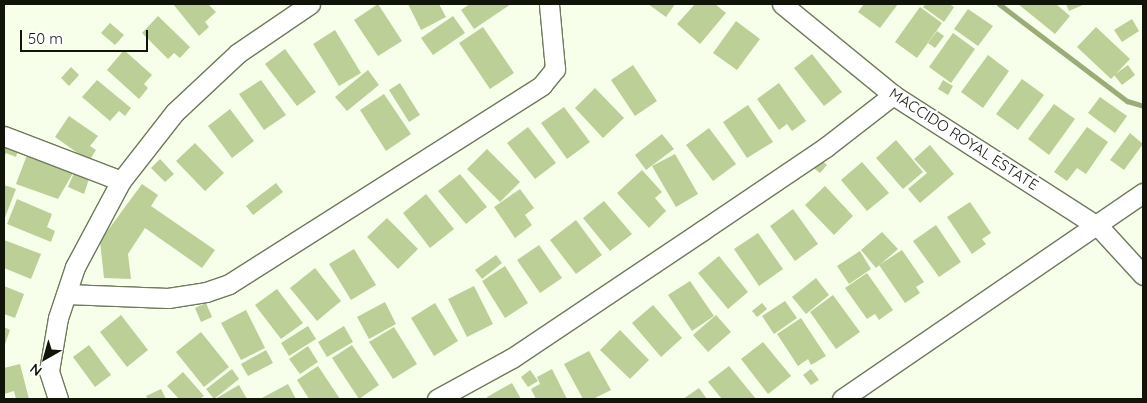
<!DOCTYPE html>
<html>
<head>
<meta charset="utf-8">
<style>
	body { margin:0 }
	#map { position:relative; width:1147px; height:403px; overflow:hidden; background:#f7ffea; font-family:Quicksand,sans-serif }
	div>[style] { position:absolute }
	.stream>* { height:5px; margin:-2.5px; padding:0 2.5px; transform-origin:2.5px; border-radius:2.5px; background:#9aad77 }
	.building>* { inset:0; background:#bccf97 }
	.roads { filter:drop-shadow(1px 0 #6f795b) drop-shadow(-1px 0 #6f795b) drop-shadow(0 1px #6f795b) drop-shadow(0 -1px #6f795b) }
	.street>* { height:19px; margin:-9.5px; padding:0 9.5px; transform-origin:9.5px; border-radius:9.5px; background:#fff }
	span { translate:-50% -50%; white-space:nowrap; text-align:center; line-height:1.15; -webkit-text-stroke:4.5px #fff; paint-order:stroke }
	.street-label { font-size:15px; color:#111509 }
	.frame { position:absolute; inset:0; border:5px solid #111509; pointer-events:none }
	.north { position:absolute; left:20px; top:333px; width:50px; height:50px; -webkit-text-stroke:4px #fff; paint-order:stroke; rotate:218deg; font-size:14px; font-weight:700; line-height:20px; text-align:center; color:#111509 }
	.north::after { content:''; display:block; margin:auto; width:18px; height:22px; background:#111509; clip-path:polygon(50% 0,100% 100%,50% 72%,0 100%) }
	.scale { position:absolute; left:20px; top:30px; width:128px; height:22px; box-sizing:border-box; border:2px solid #111509; border-top:0; padding-left:6px; font-size:15px; line-height:18px; white-space:nowrap; color:#111509; -webkit-text-stroke:4px #fff; paint-order:stroke }
</style>
</head>
<body>
<div id="map">
	<div class="stream">
		<div style="left:999px;top:4px;width:161px;rotate:37.2deg"></div>
		<div style="left:1127px;top:101px;width:17px;rotate:17deg"></div>
	</div>
	<div class="building">
		<div style="clip-path:polygon(173px 4px,208px 4px,216px 12px,205px 22px,209px 27px,199px 36px)"></div>
		<div style="clip-path:polygon(378px 4px,402px 41px,378px 56px,354px 20px)"></div>
		<div style="clip-path:polygon(408px 4px,439px 4px,446px 17px,421px 30px)"></div>
		<div style="clip-path:polygon(470px 4px,511px 4px,474px 29px,461px 10px)"></div>
		<div style="clip-path:polygon(648px 4px,675px 4px,666px 17px)"></div>
		<div style="clip-path:polygon(695px 4px,715px 4px,726px 13px,700px 44px,677px 24px)"></div>
		<div style="clip-path:polygon(864px 4px,898px 4px,880px 28px,858px 12px)"></div>
		<div style="clip-path:polygon(926px 4px,949px 4px,954px 7px,944px 22px,923px 7px)"></div>
		<div style="clip-path:polygon(1018px 4px,1056px 4px,1070px 16px,1055px 34px)"></div>
		<div style="clip-path:polygon(1066px 4px,1085px 4px,1069px 11px)"></div>
		<div style="clip-path:polygon(920px 7px,942px 23px,917px 58px,895px 42px)"></div>
		<div style="clip-path:polygon(968px 9px,993px 26px,978px 46px,954px 29px)"></div>
		<div style="clip-path:polygon(158px 16px,190px 47px,180px 58px,174px 53px,168px 59px,142px 33px)"></div>
		<div style="clip-path:polygon(453px 16px,465px 33px,433px 55px,421px 38px)"></div>
		<div style="clip-path:polygon(1132px 19px,1139px 31px,1122px 42px,1114px 30px)"></div>
		<div style="clip-path:polygon(736px 21px,760px 39px,737px 70px,713px 53px)"></div>
		<div style="clip-path:polygon(110px 23px,124px 35px,115px 45px,101px 33px)"></div>
		<div style="clip-path:polygon(483px 27px,514px 73px,490px 89px,459px 43px)"></div>
		<div style="clip-path:polygon(1096px 27px,1130px 59px,1111px 79px,1077px 47px)"></div>
		<div style="clip-path:polygon(335px 30px,361px 73px,339px 86px,313px 44px)"></div>
		<div style="clip-path:polygon(937px 31px,944px 36px,935px 48px,928px 43px)"></div>
		<div style="clip-path:polygon(953px 33px,975px 49px,951px 83px,929px 67px)"></div>
		<div style="clip-path:polygon(285px 49px,316px 92px,297px 106px,265px 64px)"></div>
		<div style="clip-path:polygon(124px 50px,152px 75px,144px 84px,148px 88px,139px 99px,107px 70px)"></div>
		<div style="clip-path:polygon(812px 54px,842px 92px,824px 106px,794px 68px)"></div>
		<div style="clip-path:polygon(988px 55px,1009px 71px,983px 108px,961px 92px)"></div>
		<div style="clip-path:polygon(633px 65px,657px 101px,635px 116px,611px 80px)"></div>
		<div style="clip-path:polygon(1128px 65px,1135px 75px,1122px 85px,1114px 75px)"></div>
		<div style="clip-path:polygon(71px 67px,79px 75px,69px 86px,61px 78px)"></div>
		<div style="clip-path:polygon(368px 70px,379px 85px,347px 111px,335px 97px)"></div>
		<div style="clip-path:polygon(1022px 79px,1044px 95px,1018px 130px,996px 114px)"></div>
		<div style="clip-path:polygon(97px 80px,131px 108px,125px 116px,119px 111px,110px 121px,82px 97px)"></div>
		<div style="clip-path:polygon(261px 80px,286px 115px,264px 130px,239px 94px)"></div>
		<div style="clip-path:polygon(943px 80px,953px 86px,948px 95px,938px 89px)"></div>
		<div style="clip-path:polygon(400px 83px,420px 115px,409px 122px,389px 90px)"></div>
		<div style="clip-path:polygon(779px 83px,806px 121px,792px 131px,787px 124px,779px 130px,757px 99px)"></div>
		<div style="clip-path:polygon(595px 88px,624px 118px,603px 138px,575px 108px)"></div>
		<div style="clip-path:polygon(384px 94px,411px 134px,386px 151px,360px 110px)"></div>
		<div style="clip-path:polygon(1100px 97px,1127px 116px,1115px 133px,1088px 113px)"></div>
		<div style="clip-path:polygon(1054px 104px,1075px 119px,1049px 155px,1028px 139px)"></div>
		<div style="clip-path:polygon(748px 105px,773px 142px,747px 158px,723px 122px)"></div>
		<div style="clip-path:polygon(564px 107px,590px 142px,567px 159px,541px 123px)"></div>
		<div style="clip-path:polygon(230px 109px,254px 141px,232px 158px,208px 126px)"></div>
		<div style="clip-path:polygon(69px 116px,98px 136px,90px 146px,96px 150px,89px 161px,55px 137px)"></div>
		<div style="clip-path:polygon(528px 127px,556px 163px,535px 179px,507px 143px)"></div>
		<div style="clip-path:polygon(1087px 127px,1108px 142px,1086px 174px,1077px 168px,1067px 181px,1054px 172px)"></div>
		<div style="clip-path:polygon(709px 128px,736px 164px,713px 181px,686px 145px)"></div>
		<div style="clip-path:polygon(1130px 133px,1143px 144px,1124px 170px,1110px 160px)"></div>
		<div style="clip-path:polygon(662px 134px,674px 149px,646px 170px,635px 155px)"></div>
		<div style="clip-path:polygon(896px 140px,923px 172px,903px 189px,876px 158px)"></div>
		<div style="clip-path:polygon(195px 143px,224px 173px,205px 191px,176px 161px)"></div>
		<div style="clip-path:polygon(4px 144px,18px 150px,16px 157px,6px 153px,4px 158px)"></div>
		<div style="clip-path:polygon(930px 145px,954px 174px,920px 203px,908px 189px,927px 173px,914px 159px)"></div>
		<div style="clip-path:polygon(487px 149px,520px 182px,500px 202px,467px 169px)"></div>
		<div style="clip-path:polygon(675px 154px,698px 194px,676px 207px,652px 166px)"></div>
		<div style="clip-path:polygon(27px 155px,73px 173px,58px 199px,16px 184px)"></div>
		<div style="clip-path:polygon(819px 158px,827px 165px,820px 173px,811px 166px)"></div>
		<div style="clip-path:polygon(160px 159px,174px 174px,165px 182px,151px 168px)"></div>
		<div style="clip-path:polygon(862px 162px,889px 193px,867px 211px,841px 180px)"></div>
		<div style="clip-path:polygon(642px 170px,662px 192px,655px 198px,666px 211px,649px 228px,617px 193px)"></div>
		<div style="clip-path:polygon(74px 173px,89px 179px,84px 194px,68px 187px)"></div>
		<div style="clip-path:polygon(460px 174px,487px 207px,466px 224px,438px 191px)"></div>
		<div style="clip-path:polygon(276px 183px,283px 192px,253px 215px,246px 206px)"></div>
		<div style="clip-path:polygon(142px 184px,158px 195px,151px 206px,215px 250px,202px 268px,145px 228px,128px 254px,131px 279px,104px 278px,100px 241px)"></div>
		<div style="clip-path:polygon(4px 185px,16px 189px,4px 220px)"></div>
		<div style="clip-path:polygon(825px 186px,853px 216px,834px 235px,805px 205px)"></div>
		<div style="clip-path:polygon(520px 189px,534px 208px,525px 215px,532px 225px,515px 238px,494px 207px)"></div>
		<div style="clip-path:polygon(426px 194px,454px 229px,430px 248px,403px 213px)"></div>
		<div style="clip-path:polygon(17px 199px,52px 214px,47px 227px,55px 231px,51px 242px,7px 224px)"></div>
		<div style="clip-path:polygon(604px 201px,632px 234px,610px 251px,583px 218px)"></div>
		<div style="clip-path:polygon(970px 202px,991px 233px,982px 239px,986px 244px,972px 254px,947px 217px)"></div>
		<div style="clip-path:polygon(793px 209px,818px 244px,795px 261px,770px 226px)"></div>
		<div style="clip-path:polygon(387px 218px,418px 249px,398px 269px,367px 237px)"></div>
		<div style="clip-path:polygon(576px 220px,602px 255px,576px 274px,550px 240px)"></div>
		<div style="clip-path:polygon(936px 225px,961px 262px,939px 277px,913px 241px)"></div>
		<div style="clip-path:polygon(882px 232px,898px 249px,876px 268px,861px 250px)"></div>
		<div style="clip-path:polygon(758px 233px,783px 269px,759px 286px,734px 249px)"></div>
		<div style="clip-path:polygon(4px 240px,41px 254px,31px 279px,4px 268px)"></div>
		<div style="clip-path:polygon(539px 245px,562px 278px,540px 293px,517px 260px)"></div>
		<div style="clip-path:polygon(354px 249px,376px 285px,351px 300px,329px 264px)"></div>
		<div style="clip-path:polygon(902px 250px,924px 282px,916px 287px,920px 293px,905px 303px,879px 265px)"></div>
		<div style="clip-path:polygon(860px 251px,871px 269px,849px 284px,837px 266px)"></div>
		<div style="clip-path:polygon(496px 255px,502px 263px,482px 279px,475px 270px)"></div>
		<div style="clip-path:polygon(719px 256px,748px 292px,728px 309px,698px 273px)"></div>
		<div style="clip-path:polygon(505px 266px,528px 303px,505px 318px,482px 281px)"></div>
		<div style="clip-path:polygon(315px 268px,341px 301px,317px 321px,290px 288px)"></div>
		<div style="clip-path:polygon(867px 273px,893px 310px,879px 320px,875px 314px,867px 319px,845px 288px)"></div>
		<div style="clip-path:polygon(816px 278px,829px 295px,806px 314px,792px 297px)"></div>
		<div style="clip-path:polygon(690px 281px,714px 316px,692px 331px,668px 295px)"></div>
		<div style="clip-path:polygon(4px 286px,24px 294px,15px 318px,4px 314px)"></div>
		<div style="clip-path:polygon(474px 286px,493px 324px,467px 337px,448px 299px)"></div>
		<div style="clip-path:polygon(277px 289px,303px 323px,281px 339px,255px 305px)"></div>
		<div style="clip-path:polygon(833px 295px,860px 332px,836px 349px,810px 312px)"></div>
		<div style="clip-path:polygon(785px 301px,797px 318px,774px 334px,762px 316px)"></div>
		<div style="clip-path:polygon(385px 302px,396px 324px,369px 339px,357px 317px)"></div>
		<div style="clip-path:polygon(206px 303px,212px 317px,201px 322px,195px 308px)"></div>
		<div style="clip-path:polygon(435px 303px,458px 341px,434px 356px,411px 318px)"></div>
		<div style="clip-path:polygon(762px 303px,767px 309px,757px 317px,752px 311px)"></div>
		<div style="clip-path:polygon(653px 305px,682px 338px,661px 357px,632px 323px)"></div>
		<div style="clip-path:polygon(246px 310px,265px 348px,241px 360px,221px 323px)"></div>
		<div style="clip-path:polygon(121px 315px,148px 350px,127px 367px,100px 332px)"></div>
		<div style="clip-path:polygon(716px 315px,731px 332px,708px 352px,693px 335px)"></div>
		<div style="clip-path:polygon(801px 318px,826px 356px,811px 365px,808px 359px,798px 366px,777px 334px)"></div>
		<div style="clip-path:polygon(308px 326px,316px 339px,289px 356px,281px 343px)"></div>
		<div style="clip-path:polygon(344px 326px,353px 342px,327px 357px,318px 342px)"></div>
		<div style="clip-path:polygon(4px 327px,10px 330px,4px 347px)"></div>
		<div style="clip-path:polygon(394px 327px,417px 364px,393px 379px,369px 342px)"></div>
		<div style="clip-path:polygon(620px 330px,649px 360px,630px 379px,600px 350px)"></div>
		<div style="clip-path:polygon(201px 332px,229px 367px,204px 387px,176px 352px)"></div>
		<div style="clip-path:polygon(763px 342px,791px 376px,768px 394px,741px 359px)"></div>
		<div style="clip-path:polygon(89px 345px,111px 375px,95px 387px,73px 357px)"></div>
		<div style="clip-path:polygon(352px 345px,379px 385px,359px 399px,332px 358px)"></div>
		<div style="clip-path:polygon(308px 346px,318px 362px,300px 374px,289px 359px)"></div>
		<div style="clip-path:polygon(266px 350px,273px 363px,248px 376px,241px 364px)"></div>
		<div style="clip-path:polygon(589px 351px,611px 390px,593px 399px,583px 399px,564px 364px)"></div>
		<div style="clip-path:polygon(20px 364px,29px 399px,16px 399px,14px 391px,4px 394px,4px 368px)"></div>
		<div style="clip-path:polygon(318px 366px,340px 399px,309px 399px,297px 380px)"></div>
		<div style="clip-path:polygon(729px 366px,756px 399px,722px 399px,708px 382px)"></div>
		<div style="clip-path:polygon(232px 369px,239px 379px,214px 399px,206px 389px)"></div>
		<div style="clip-path:polygon(552px 369px,567px 399px,536px 399px,531px 389px,540px 384px,537px 377px)"></div>
		<div style="clip-path:polygon(811px 369px,819px 380px,811px 385px,803px 375px)"></div>
		<div style="clip-path:polygon(530px 370px,538px 381px,528px 387px,521px 377px)"></div>
		<div style="clip-path:polygon(183px 372px,204px 396px,200px 399px,179px 399px,167px 386px)"></div>
		<div style="clip-path:polygon(512px 383px,521px 399px,488px 399px,487px 397px)"></div>
		<div style="clip-path:polygon(288px 384px,296px 399px,260px 399px)"></div>
		<div style="clip-path:polygon(239px 385px,247px 399px,215px 399px)"></div>
		<div style="clip-path:polygon(699px 388px,707px 399px,683px 399px)"></div>
		<div style="clip-path:polygon(161px 389px,166px 399px,148px 399px,146px 396px)"></div>
	</div>
	<div class="roads">
		<div class="street">
			<div style="left:782px;top:4px;width:144px;rotate:39.3deg"></div>
			<div style="left:893px;top:95px;width:245px;rotate:32.7deg"></div>
			<div style="left:1099px;top:227px;width:65px;rotate:47.5deg"></div>
			<div style="left:4px;top:136px;width:125px;rotate:21deg"></div>
			<div style="left:66px;top:294px;width:102px;rotate:2.2deg"></div>
			<div style="left:168px;top:298px;width:38px;rotate:-9deg"></div>
			<div style="left:206px;top:292px;width:24px;rotate:-19deg"></div>
			<div style="left:229px;top:284px;width:371px;rotate:-32.4deg"></div>
			<div style="left:542px;top:85px;width:21px;rotate:-51deg"></div>
			<div style="left:555px;top:69px;width:65px;rotate:-95.3deg"></div>
			<div style="left:58px;top:399px;width:29px;rotate:-108deg"></div>
			<div style="left:49px;top:371px;width:54px;rotate:-80.4deg"></div>
			<div style="left:58px;top:318px;width:54px;rotate:-71.6deg"></div>
			<div style="left:75px;top:267px;width:98px;rotate:-61.9deg"></div>
			<div style="left:121px;top:181px;width:88px;rotate:-52deg"></div>
			<div style="left:175px;top:112px;width:86px;rotate:-43.1deg"></div>
			<div style="left:238px;top:53px;width:87px;rotate:-34.2deg"></div>
			<div style="left:437px;top:399px;width:85px;rotate:-28.7deg"></div>
			<div style="left:512px;top:358px;width:230px;rotate:-33.8deg"></div>
			<div style="left:703px;top:230px;width:148px;rotate:-34deg"></div>
			<div style="left:826px;top:147px;width:85px;rotate:-37.8deg"></div>
			<div style="left:842px;top:399px;width:365px;rotate:-34.4deg"></div>
		</div>
	</div>
	<div class="street-label">
		<span style="left:964px;top:139px;rotate:33deg">MACCIDO ROYAL ESTATE</span>
	</div>
	<div class="frame"></div>
	<div class="north">N</div>
	<div class="scale">50 m</div>
</div>
</body>
</html>
